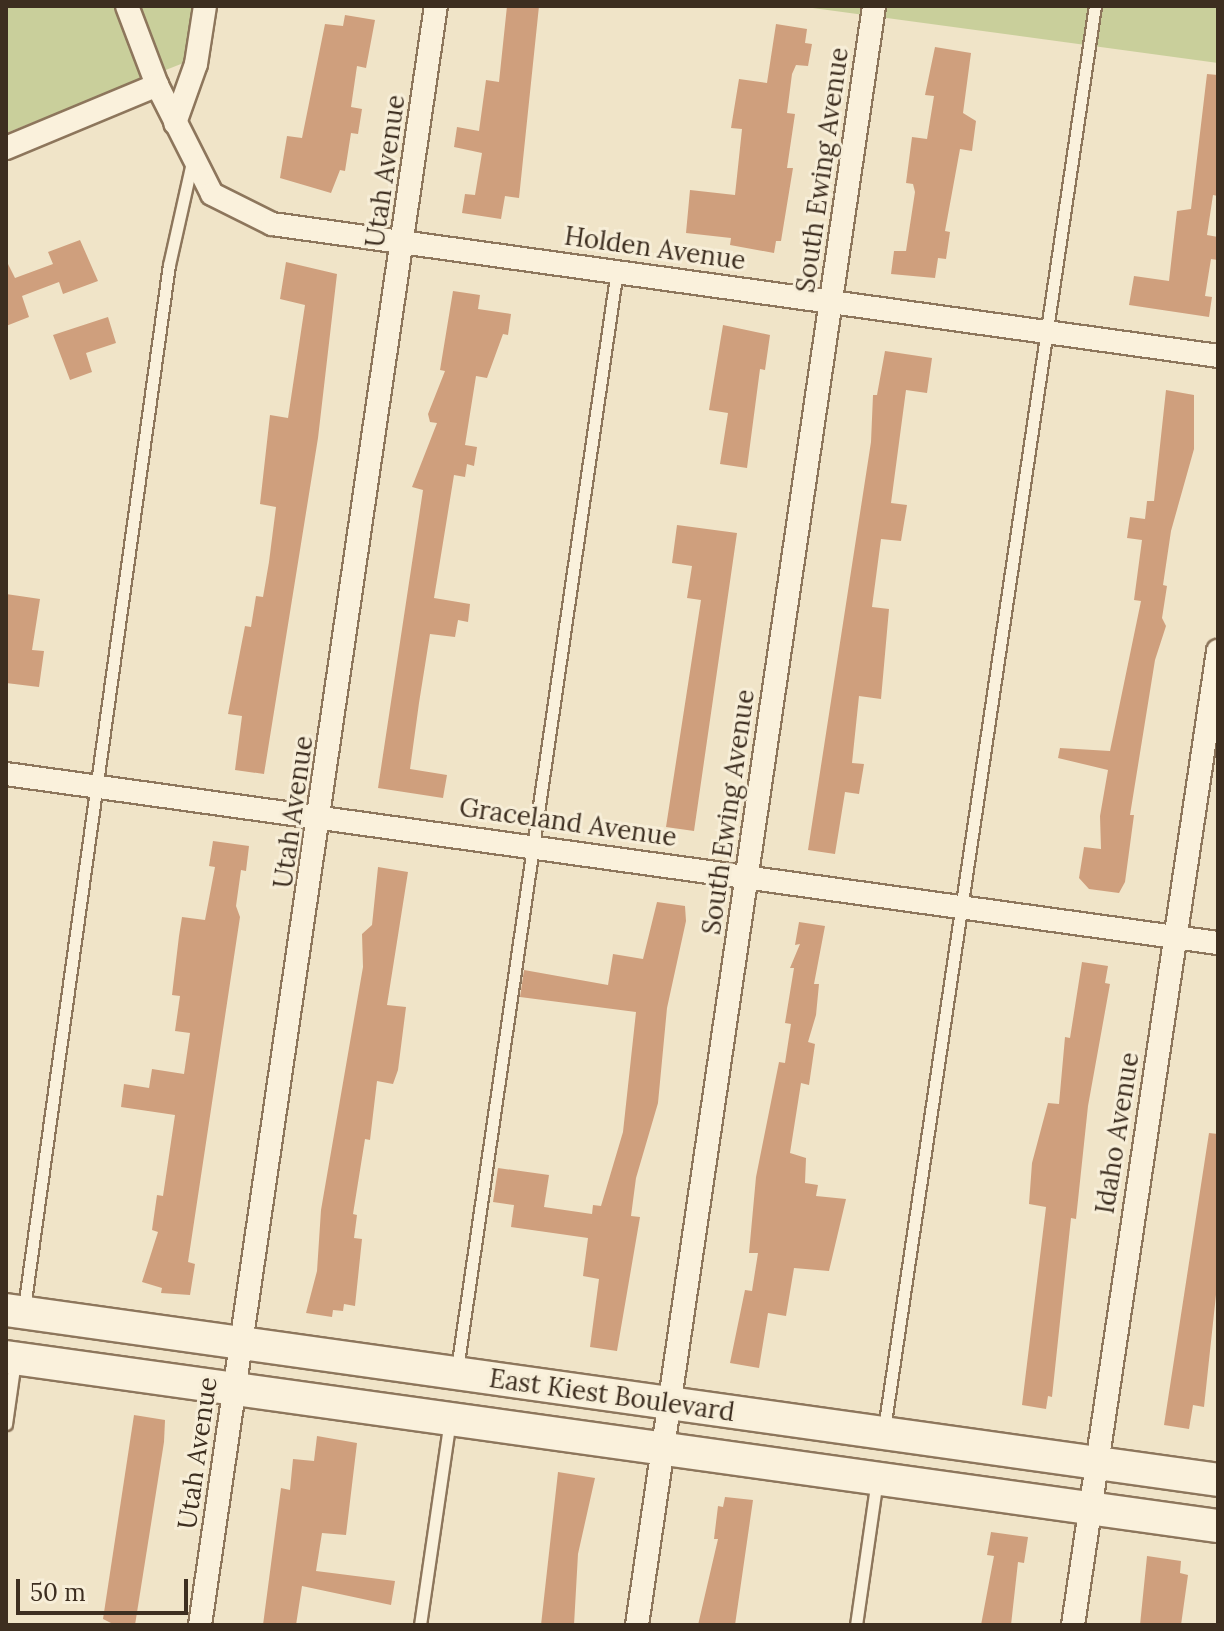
<!DOCTYPE html>
<html>
<head>
<meta charset="utf-8">
<style>
	body { margin:0 }
	#map { position:relative; width:1224px; height:1631px; overflow:hidden; background:#f0e4c8; font-family:Lora,serif }
	div>[style] { position:absolute }
	.green>* { inset:0; background:#c9cf9b }
	.building>* { inset:0; background:#cf9f7d }
	.roads { filter:drop-shadow(2px 0 #8d765c) drop-shadow(-2px 0 #8d765c) drop-shadow(0 2px #8d765c) drop-shadow(0 -2px #8d765c) }
	.service>* { height:11px; margin:-5.5px; padding:0 5.5px; transform-origin:5.5px; border-radius:5.5px; background:#faf1dc }
	.minor>* { height:22px; margin:-11px; padding:0 11px; transform-origin:11px; border-radius:11px; background:#faf1dc }
	.secondary>* { height:32px; margin:-16px; padding:0 16px; transform-origin:16px; border-radius:16px; background:#faf1dc }
	span { translate:-50% -50%; white-space:nowrap; text-align:center; line-height:1.15; -webkit-text-stroke:6px #f7eed8; paint-order:stroke }
	.street-label { font-size:26px; color:#3d2e20 }
	.frame { position:absolute; inset:0; border:8px solid #3d2e20; pointer-events:none }
	.scale { position:absolute; left:16px; top:1579px; width:172px; height:36px; box-sizing:border-box; border:4px solid #3d2e20; border-top:0; padding-left:10px; font-size:24px; line-height:28px; white-space:nowrap; color:#3d2e20; -webkit-text-stroke:6px #f7eed8; paint-order:stroke }
</style>
</head>
<body>
<div id="map">
	<div class="green">
		<div style="clip-path:polygon(6px 6px,194px 6px,186px 62px,6px 133px)"></div>
		<div style="clip-path:polygon(798px 6px,1218px 6px,1218px 63px)"></div>
	</div>
	<div class="building">
		<div style="clip-path:polygon(507px 6px,539px 6px,519px 198px,505px 196px,501px 219px,462px 213px,465px 194px,475px 195px,482px 153px,454px 147px,457px 127px,479px 131px,486px 80px,499px 82px)"></div>
		<div style="clip-path:polygon(345px 15px,375px 20px,366px 68px,357px 66px,351px 107px,362px 109px,358px 134px,351px 133px,345px 171px,340px 170px,331px 193px,280px 178px,287px 136px,302px 138px,325px 24px,343px 26px)"></div>
		<div style="clip-path:polygon(776px 24px,807px 29px,805px 43px,812px 44px,808px 66px,796px 65px,792px 74px,787px 113px,795px 114px,787px 168px,793px 168px,781px 241px,776px 241px,774px 253px,730px 245px,731px 238px,686px 233px,690px 190px,735px 195px,742px 129px,731px 128px,739px 79px,767px 83px)"></div>
		<div style="clip-path:polygon(935px 47px,971px 53px,963px 113px,976px 121px,972px 151px,960px 149px,945px 231px,950px 232px,946px 259px,938px 258px,935px 278px,891px 274px,894px 251px,906px 251px,915px 192px,913px 184px,906px 183px,912px 137px,927px 139px,934px 96px,925px 95px)"></div>
		<div style="clip-path:polygon(1207px 74px,1218px 75px,1218px 196px,1213px 195px,1207px 235px,1218px 237px,1218px 260px,1211px 259px,1205px 296px,1212px 297px,1209px 317px,1129px 305px,1134px 276px,1169px 281px,1177px 211px,1191px 209px)"></div>
		<div style="clip-path:polygon(80px 240px,98px 281px,63px 294px,59px 282px,22px 296px,29px 317px,6px 326px,6px 260px,15px 278px,53px 264px,48px 252px)"></div>
		<div style="clip-path:polygon(286px 262px,337px 274px,318px 438px,264px 774px,235px 770px,242px 716px,228px 714px,245px 626px,251px 627px,256px 596px,263px 597px,269px 562px,276px 507px,260px 504px,270px 415px,288px 418px,305px 305px,280px 299px)"></div>
		<div style="clip-path:polygon(453px 291px,480px 295px,478px 309px,511px 314px,508px 335px,503px 334px,487px 378px,476px 376px,465px 445px,477px 447px,474px 466px,467px 464px,465px 477px,454px 475px,434px 598px,470px 604px,468px 622px,458px 620px,455px 637px,430px 634px,419px 703px,410px 769px,447px 775px,443px 798px,378px 788px,423px 490px,412px 487px,437px 423px,430px 422px,428px 414px,445px 371px,440px 370px)"></div>
		<div style="clip-path:polygon(108px 317px,116px 343px,86px 353px,92px 372px,70px 380px,53px 335px)"></div>
		<div style="clip-path:polygon(723px 325px,770px 335px,765px 370px,760px 369px,747px 468px,720px 464px,728px 413px,709px 410px)"></div>
		<div style="clip-path:polygon(885px 351px,932px 358px,927px 393px,906px 390px,891px 503px,907px 505px,901px 541px,881px 539px,872px 607px,889px 609px,881px 699px,859px 696px,852px 763px,864px 764px,859px 794px,845px 792px,835px 854px,808px 850px,871px 442px,873px 395px,877px 395px)"></div>
		<div style="clip-path:polygon(1166px 390px,1194px 395px,1194px 449px,1171px 531px,1163px 585px,1167px 586px,1162px 618px,1166px 626px,1155px 660px,1130px 815px,1134px 815px,1125px 882px,1119px 893px,1089px 889px,1079px 878px,1084px 847px,1101px 849px,1100px 816px,1108px 770px,1058px 758px,1060px 748px,1110px 751px,1141px 601px,1134px 600px,1142px 540px,1127px 538px,1130px 517px,1145px 519px,1147px 501px,1154px 501px)"></div>
		<div style="clip-path:polygon(677px 525px,737px 533px,694px 831px,666px 827px,701px 600px,687px 598px,692px 566px,672px 563px)"></div>
		<div style="clip-path:polygon(6px 594px,40px 599px,32px 650px,44px 651px,39px 687px,6px 683px)"></div>
		<div style="clip-path:polygon(213px 841px,249px 846px,246px 871px,241px 870px,236px 906px,240px 917px,188px 1262px,195px 1264px,190px 1295px,161px 1293px,162px 1288px,142px 1282px,158px 1232px,152px 1230px,157px 1195px,163px 1196px,175px 1115px,121px 1107px,124px 1084px,149px 1088px,152px 1069px,184px 1074px,190px 1033px,175px 1031px,180px 996px,172px 995px,179px 936px,182px 917px,205px 920px,215px 867px,209px 866px)"></div>
		<div style="clip-path:polygon(378px 867px,408px 872px,387px 1005px,406px 1007px,398px 1070px,393px 1084px,377px 1081px,370px 1140px,365px 1139px,353px 1214px,357px 1215px,354px 1238px,362px 1239px,355px 1306px,344px 1304px,343px 1311px,333px 1310px,332px 1317px,306px 1313px,317px 1271px,321px 1210px,363px 967px,362px 934px,372px 925px)"></div>
		<div style="clip-path:polygon(657px 902px,685px 906px,686px 921px,667px 1008px,658px 1103px,636px 1178px,631px 1216px,640px 1217px,617px 1351px,590px 1347px,599px 1279px,583px 1276px,588px 1238px,511px 1227px,514px 1205px,493px 1202px,498px 1168px,549px 1175px,544px 1207px,592px 1214px,593px 1205px,601px 1206px,623px 1132px,636px 1012px,520px 997px,524px 970px,608px 985px,613px 954px,643px 959px)"></div>
		<div style="clip-path:polygon(799px 922px,825px 926px,814px 984px,819px 984px,816px 1015px,808px 1042px,815px 1044px,809px 1085px,801px 1083px,790px 1153px,806px 1158px,805px 1183px,818px 1185px,816px 1196px,846px 1199px,829px 1271px,794px 1268px,786px 1316px,768px 1313px,759px 1368px,730px 1363px,745px 1290px,752px 1291px,758px 1253px,749px 1253px,756px 1177px,779px 1062px,785px 1063px,791px 1024px,785px 1023px,794px 968px,790px 968px,800px 944px,795px 945px)"></div>
		<div style="clip-path:polygon(1082px 962px,1108px 966px,1105px 983px,1110px 984px,1088px 1106px,1076px 1219px,1071px 1218px,1052px 1397px,1048px 1396px,1046px 1409px,1022px 1405px,1046px 1207px,1029px 1204px,1032px 1163px,1048px 1103px,1059px 1104px,1065px 1037px,1070px 1038px)"></div>
		<div style="clip-path:polygon(1209px 1133px,1218px 1134px,1218px 1276px,1204px 1407px,1193px 1405px,1189px 1429px,1164px 1425px)"></div>
		<div style="clip-path:polygon(134px 1415px,165px 1420px,164px 1442px,135px 1625px,115px 1625px,103px 1619px)"></div>
		<div style="clip-path:polygon(317px 1436px,357px 1443px,346px 1535px,322px 1533px,316px 1571px,395px 1581px,391px 1605px,302px 1586px,296px 1625px,263px 1625px,281px 1488px,290px 1490px,293px 1459px,314px 1461px)"></div>
		<div style="clip-path:polygon(558px 1472px,595px 1478px,578px 1554px,574px 1625px,541px 1625px)"></div>
		<div style="clip-path:polygon(725px 1497px,753px 1500px,735px 1625px,698px 1625px,718px 1539px,714px 1539px,718px 1506px,723px 1507px)"></div>
		<div style="clip-path:polygon(991px 1532px,1028px 1537px,1024px 1563px,1018px 1562px,1011px 1625px,981px 1625px,994px 1556px,987px 1555px)"></div>
		<div style="clip-path:polygon(1147px 1556px,1181px 1561px,1180px 1573px,1188px 1575px,1181px 1625px,1140px 1625px)"></div>
	</div>
	<div class="roads">
		<div class="service">
			<div style="left:24px;top:1308px;width:1053px;rotate:-82.09deg"></div>
			<div style="left:169px;top:265px;width:106px;rotate:-77.4deg"></div>
			<div style="left:457px;top:1369px;width:1111px;rotate:-81.72deg"></div>
			<div style="left:6px;top:1424px;width:64px;rotate:-81.9deg"></div>
			<div style="left:884px;top:1429px;width:1439px;rotate:-81.57deg"></div>
			<div style="left:420px;top:1625px;width:207px;rotate:-81.7deg"></div>
			<div style="left:856px;top:1625px;width:148px;rotate:-81.8deg"></div>
		</div>
		<div class="minor">
			<div style="left:127px;top:6px;width:85px;rotate:69.2deg"></div>
			<div style="left:157px;top:85px;width:122px;rotate:63.2deg"></div>
			<div style="left:212px;top:194px;width:67px;rotate:26.6deg"></div>
			<div style="left:272px;top:224px;width:955px;rotate:7.94deg"></div>
			<div style="left:175px;top:123px;width:63px;rotate:-70.4deg"></div>
			<div style="left:196px;top:64px;width:59px;rotate:-81.2deg"></div>
			<div style="left:6px;top:148px;width:164px;rotate:-22.6deg"></div>
			<div style="left:6px;top:774px;width:1224px;rotate:7.94deg"></div>
			<div style="left:200px;top:1625px;width:1636px;rotate:-81.71deg"></div>
			<div style="left:637px;top:1625px;width:1636px;rotate:-81.67deg"></div>
			<div style="left:1073px;top:1625px;width:985px;rotate:-81.53deg"></div>
		</div>
		<div class="secondary">
			<div style="left:6px;top:1310px;width:1224px;rotate:7.98deg"></div>
			<div style="left:6px;top:1357px;width:1224px;rotate:7.94deg"></div>
		</div>
	</div>
	<div class="street-label">
		<span style="left:822px;top:170px;rotate:-82deg">South Ewing Avenue</span>
		<span style="left:385px;top:171px;rotate:-82deg">Utah Avenue</span>
		<span style="left:655px;top:248px;rotate:8deg">Holden Avenue</span>
		<span style="left:293px;top:812px;rotate:-82deg">Utah Avenue</span>
		<span style="left:728px;top:812px;rotate:-82deg">South Ewing Avenue</span>
		<span style="left:568px;top:822px;rotate:8deg">Graceland Avenue</span>
		<span style="left:1117px;top:1133px;rotate:-81deg">Idaho Avenue</span>
		<span style="left:612px;top:1395px;rotate:8deg">East Kiest Boulevard</span>
		<span style="left:197px;top:1453px;rotate:-82deg">Utah Avenue</span>
	</div>
	<div class="frame"></div>
	<div class="scale">50 m</div>
</div>
</body>
</html>
